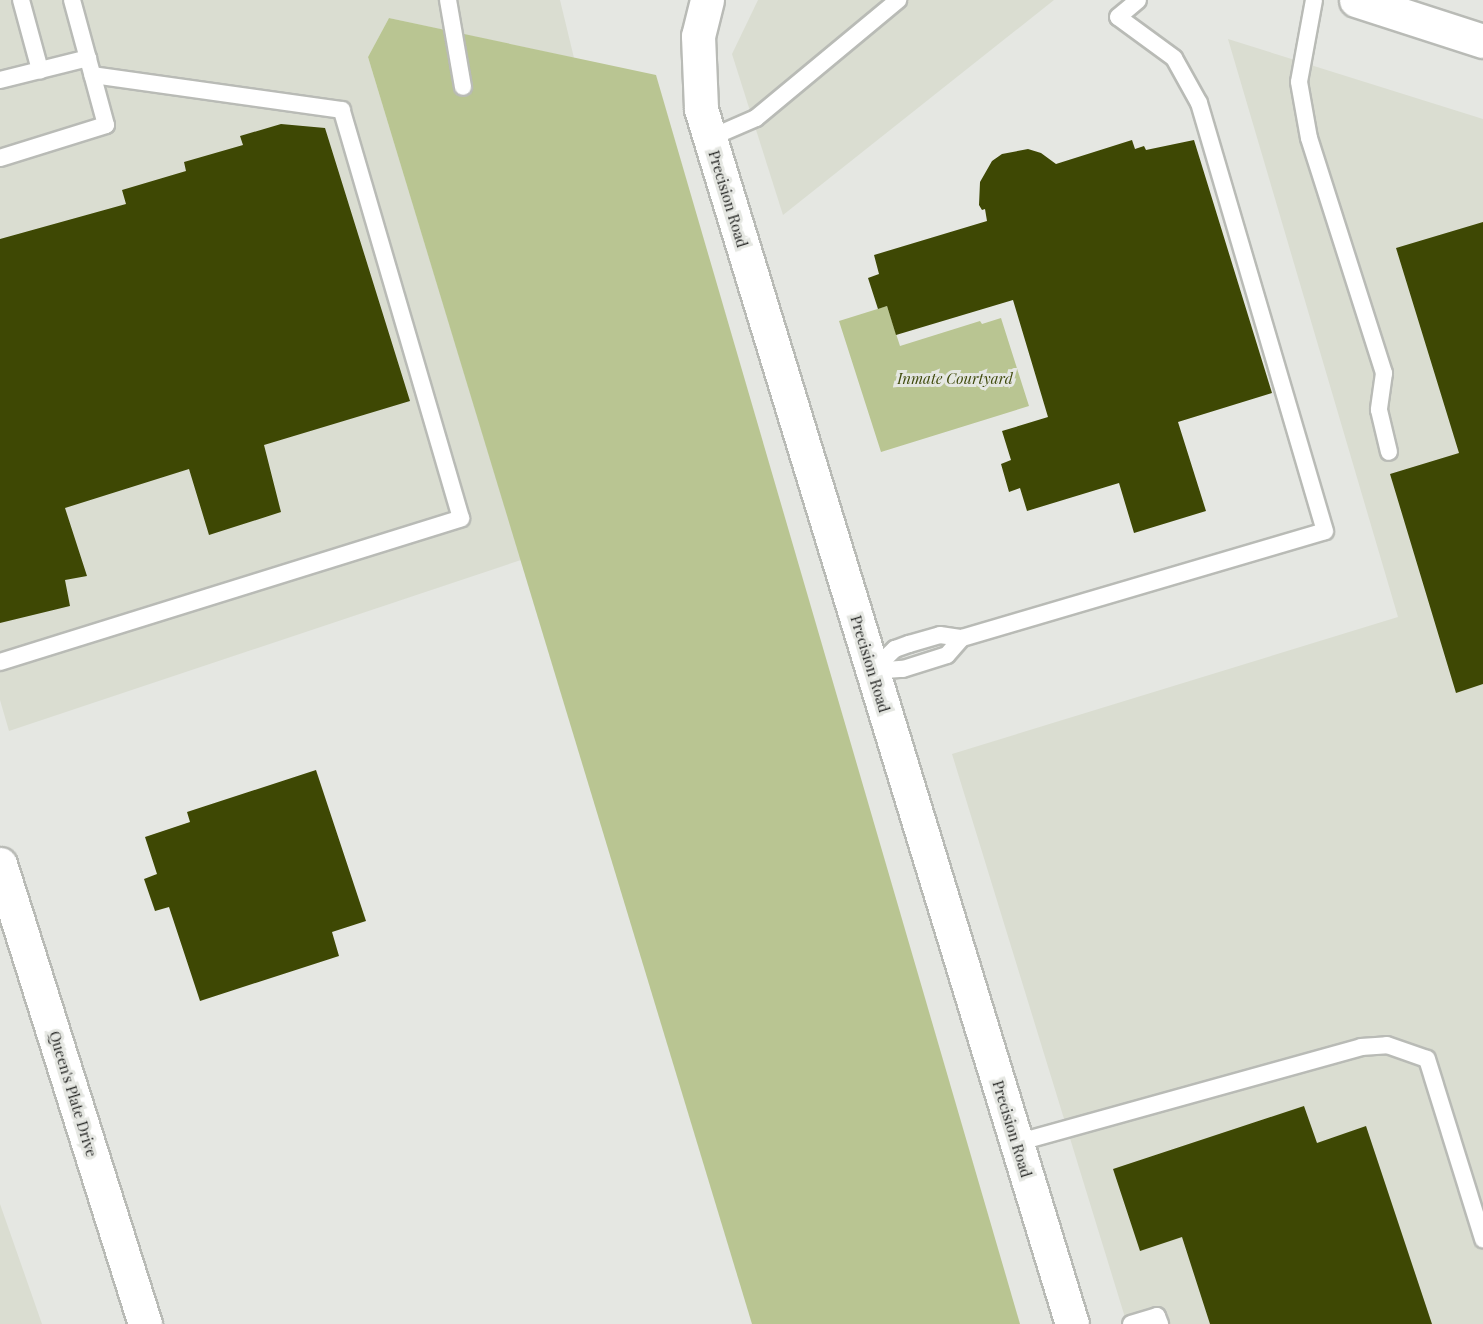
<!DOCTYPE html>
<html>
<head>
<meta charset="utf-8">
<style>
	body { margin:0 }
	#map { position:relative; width:1483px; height:1324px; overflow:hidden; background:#e5e7e2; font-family:"Playfair Display",serif }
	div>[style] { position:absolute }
	.built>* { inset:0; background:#daddd1 }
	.green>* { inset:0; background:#b9c592 }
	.building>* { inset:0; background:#3e4804 }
	.roads { filter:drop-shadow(2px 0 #b9bbb6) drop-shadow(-2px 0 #b9bbb6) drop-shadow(0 2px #b9bbb6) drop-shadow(0 -2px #b9bbb6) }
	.lane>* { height:16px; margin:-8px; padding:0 8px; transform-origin:8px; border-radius:8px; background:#fff }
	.street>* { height:33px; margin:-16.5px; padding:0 16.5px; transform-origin:16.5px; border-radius:16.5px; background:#fff }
	.secondary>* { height:33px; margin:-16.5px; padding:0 16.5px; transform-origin:16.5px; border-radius:16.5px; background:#fff }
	span { translate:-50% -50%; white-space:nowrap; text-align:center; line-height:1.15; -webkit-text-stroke:6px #e5e7e2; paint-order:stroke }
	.street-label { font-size:15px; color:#252624 }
	.park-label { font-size:15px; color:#3f4a0c; font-style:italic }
</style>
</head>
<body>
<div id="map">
	<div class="built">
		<div style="clip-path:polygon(0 0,560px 0,574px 58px,389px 18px,368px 57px,521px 560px,9px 731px,0 700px)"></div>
		<div style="clip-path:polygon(758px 0,1054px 0,783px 215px,732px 54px)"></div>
		<div style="clip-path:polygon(1228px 39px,1483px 119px,1483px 1324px,1127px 1324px,952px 754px,1398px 617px)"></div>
		<div style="clip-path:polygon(0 1204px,42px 1324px,0 1324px)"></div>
	</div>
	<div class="green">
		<div style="clip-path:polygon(389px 18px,656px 75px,1020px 1324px,752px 1324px,368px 57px)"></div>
		<div style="clip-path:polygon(887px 306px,900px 346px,980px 321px,982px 324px,1001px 318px,1029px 406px,881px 452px,839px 321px)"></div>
	</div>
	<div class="building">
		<div style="clip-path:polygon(281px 124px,325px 128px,410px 401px,264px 445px,281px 512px,209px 535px,189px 469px,65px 508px,87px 576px,65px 580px,70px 606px,0 623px,0 239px,126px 204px,122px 190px,186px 171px,184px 162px,243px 145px,240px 136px)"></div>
		<div style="clip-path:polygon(1132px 140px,1135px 149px,1144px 146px,1146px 150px,1194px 140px,1272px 393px,1178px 422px,1206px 511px,1134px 533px,1119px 483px,1027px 511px,1020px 488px,1009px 492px,1001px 464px,1011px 460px,1002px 431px,1048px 417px,1013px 300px,896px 335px,887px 306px,878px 309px,868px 278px,879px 274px,874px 255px,987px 221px,985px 209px,982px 210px,979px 205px,980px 182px,992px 161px,1002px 154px,1028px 149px,1041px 153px,1056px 164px)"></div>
		<div style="clip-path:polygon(1483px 222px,1483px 684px,1456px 693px,1390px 474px,1459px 453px,1396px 248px)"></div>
		<div style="clip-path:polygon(316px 770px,366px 921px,332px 932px,339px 956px,200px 1001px,169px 907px,155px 911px,144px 879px,157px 874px,145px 837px,190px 822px,187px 812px)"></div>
		<div style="clip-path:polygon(1304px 1106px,1317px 1143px,1366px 1126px,1432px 1324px,1210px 1324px,1182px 1237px,1140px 1251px,1113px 1169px)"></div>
	</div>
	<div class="roads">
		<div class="lane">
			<div style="left:21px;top:0;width:73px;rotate:74.8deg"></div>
			<div style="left:448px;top:0;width:88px;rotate:80.2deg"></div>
			<div style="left:1314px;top:0;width:83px;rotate:100.4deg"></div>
			<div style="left:1299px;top:82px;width:57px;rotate:79.9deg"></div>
			<div style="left:1309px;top:138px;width:247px;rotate:72.3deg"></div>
			<div style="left:1384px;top:373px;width:37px;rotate:98deg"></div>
			<div style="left:1379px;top:410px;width:43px;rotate:76.6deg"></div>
			<div style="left:0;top:80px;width:91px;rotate:-14deg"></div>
			<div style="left:710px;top:138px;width:50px;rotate:-23.5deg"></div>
			<div style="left:756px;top:118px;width:185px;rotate:-39.7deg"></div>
			<div style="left:0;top:158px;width:111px;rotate:-17.3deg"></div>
			<div style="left:106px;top:125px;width:130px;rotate:-105.2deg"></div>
			<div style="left:0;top:662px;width:483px;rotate:-17.3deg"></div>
			<div style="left:461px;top:518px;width:425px;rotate:-106.3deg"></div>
			<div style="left:342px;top:110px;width:252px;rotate:-172deg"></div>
			<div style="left:872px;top:671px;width:32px;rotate:-44deg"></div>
			<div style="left:895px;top:649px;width:15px;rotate:-20deg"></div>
			<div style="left:909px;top:644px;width:32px;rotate:-16deg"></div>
			<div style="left:940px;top:635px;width:22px;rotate:8deg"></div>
			<div style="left:962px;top:638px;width:378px;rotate:-16.4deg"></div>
			<div style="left:1325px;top:531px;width:446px;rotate:-106.4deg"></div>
			<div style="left:1199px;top:103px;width:51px;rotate:-119.1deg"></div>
			<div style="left:1174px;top:58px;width:69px;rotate:-143.8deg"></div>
			<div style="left:1118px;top:17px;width:26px;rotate:-40deg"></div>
			<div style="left:872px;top:671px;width:31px;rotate:-4deg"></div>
			<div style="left:903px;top:669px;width:46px;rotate:-17.7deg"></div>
			<div style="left:947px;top:655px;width:23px;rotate:-49deg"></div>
			<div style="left:1016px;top:1143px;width:358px;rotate:-15.5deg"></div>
			<div style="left:1361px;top:1047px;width:26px;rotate:-4deg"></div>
			<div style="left:1387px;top:1045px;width:42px;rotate:19.3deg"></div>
			<div style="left:1427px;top:1059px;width:189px;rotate:72.7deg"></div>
			<div style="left:1131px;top:1324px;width:27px;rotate:-17deg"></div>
			<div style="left:1157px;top:1316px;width:9px;rotate:69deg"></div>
		</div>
		<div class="street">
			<div style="left:707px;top:0;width:37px;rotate:104deg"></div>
			<div style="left:698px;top:36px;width:73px;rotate:87.6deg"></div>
			<div style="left:701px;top:109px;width:1270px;rotate:73.02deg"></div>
		</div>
		<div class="secondary">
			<div style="left:1356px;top:0;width:133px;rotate:17.9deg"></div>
			<div style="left:0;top:864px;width:482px;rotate:72.5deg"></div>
		</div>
	</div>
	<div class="street-label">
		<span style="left:728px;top:199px;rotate:73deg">Precision Road</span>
		<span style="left:870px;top:664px;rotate:73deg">Precision Road</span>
		<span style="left:73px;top:1094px;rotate:73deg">Queen's Plate Drive</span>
		<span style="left:1012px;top:1129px;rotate:73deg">Precision Road</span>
	</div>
	<div class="park-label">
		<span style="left:955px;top:379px">Inmate Courtyard</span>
	</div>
</div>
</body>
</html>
